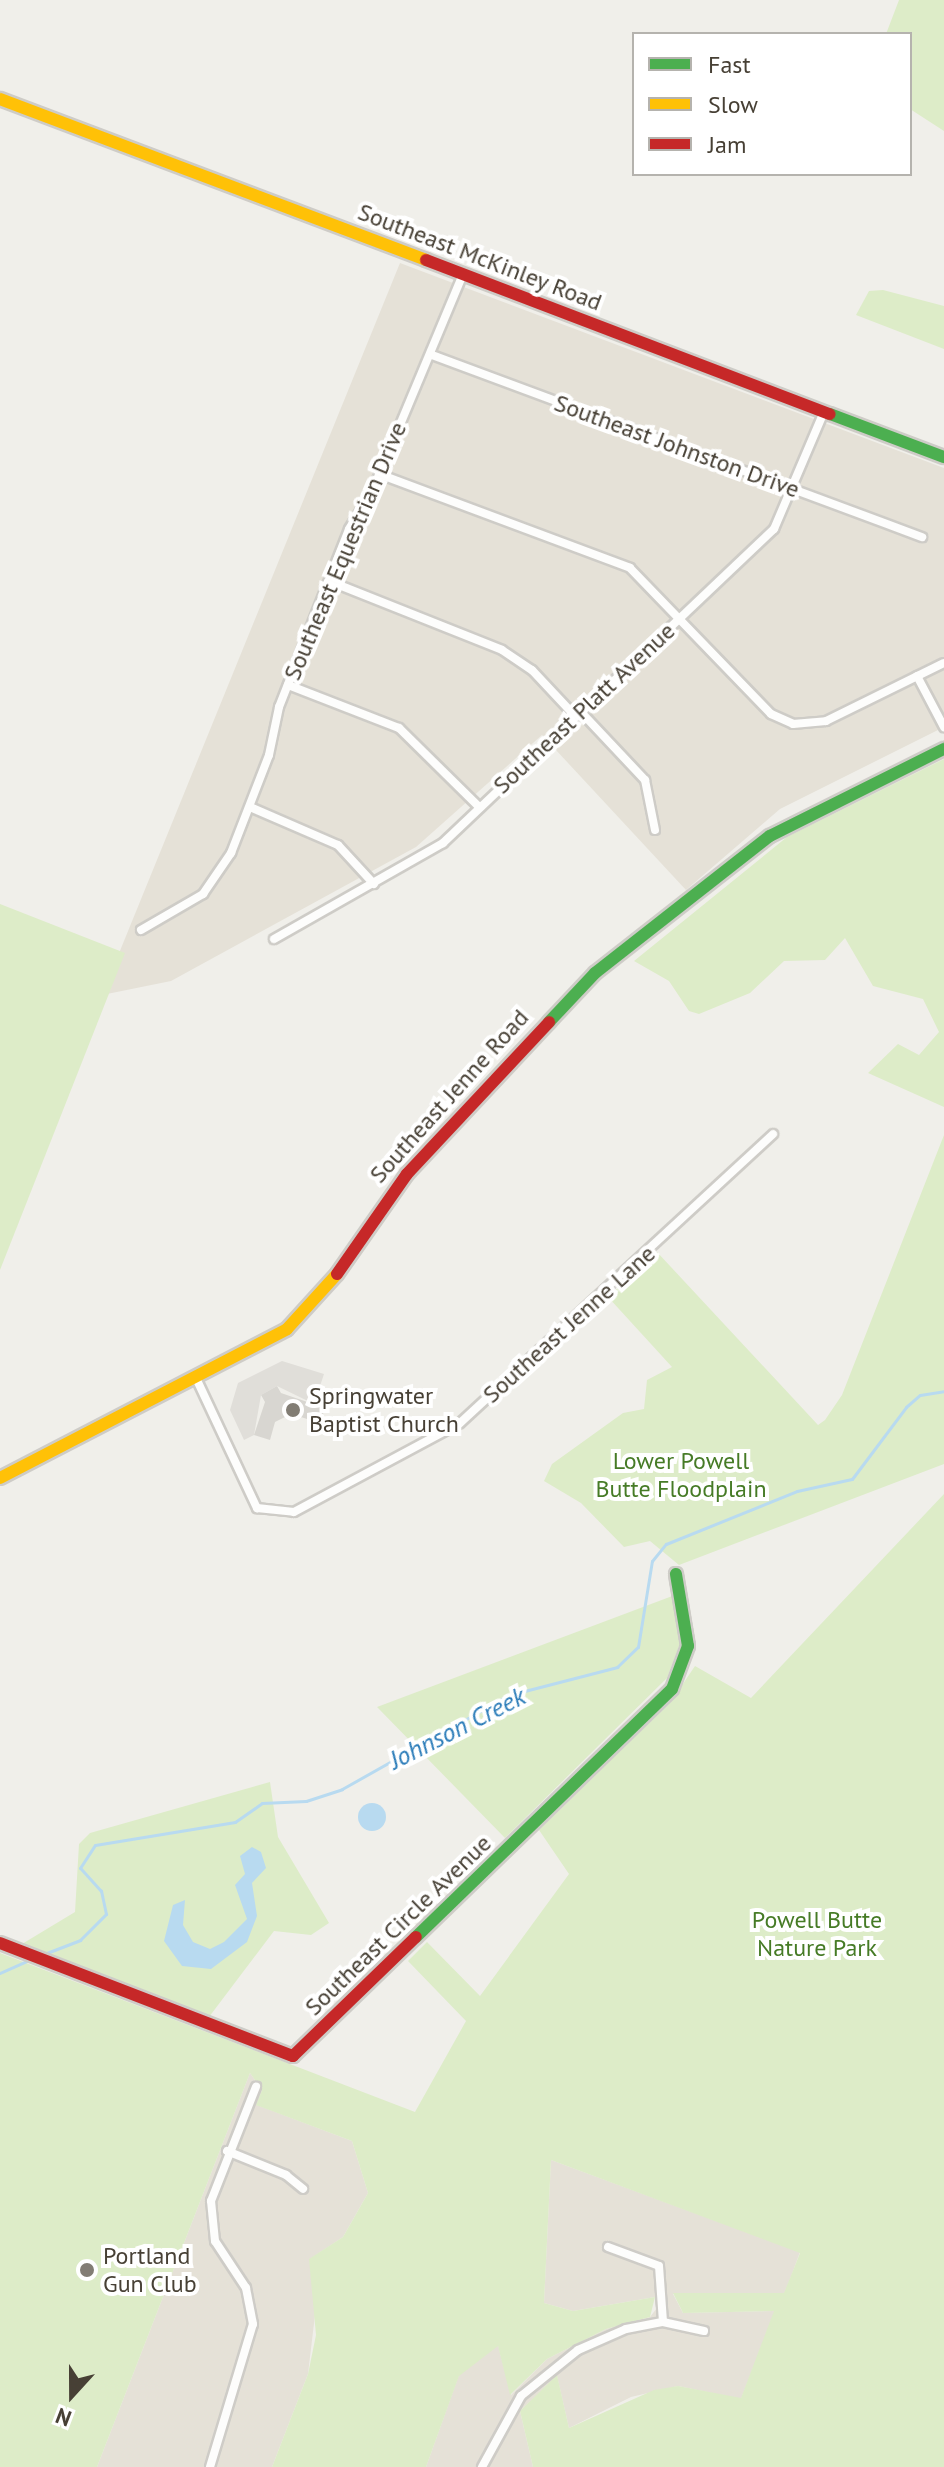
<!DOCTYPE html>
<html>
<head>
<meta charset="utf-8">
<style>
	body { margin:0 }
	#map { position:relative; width:944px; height:2467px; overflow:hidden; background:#f0efea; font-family:"PT Sans",sans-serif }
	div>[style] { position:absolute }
	.residential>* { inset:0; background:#e5e1d7 }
	.green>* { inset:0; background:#ddecc8 }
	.parking>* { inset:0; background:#e0ded9 }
	.water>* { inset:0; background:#b8daf0 }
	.round { border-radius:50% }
	.stream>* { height:3px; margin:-1.5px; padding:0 1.5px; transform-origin:1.5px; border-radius:1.5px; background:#b8daf0 }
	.building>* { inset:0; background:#d8d6d1 }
	.roads { filter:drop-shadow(2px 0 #ceccc7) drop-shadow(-2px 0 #ceccc7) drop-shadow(0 2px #ceccc7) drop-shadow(0 -2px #ceccc7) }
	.street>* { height:8px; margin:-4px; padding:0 4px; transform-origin:4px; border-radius:4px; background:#fdfdfc }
	.fast>* { height:12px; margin:-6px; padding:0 6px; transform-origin:6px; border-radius:6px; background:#4caf50 }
	.slow>* { height:12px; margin:-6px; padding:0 6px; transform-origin:6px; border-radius:6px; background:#ffc107 }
	.jam>* { height:12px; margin:-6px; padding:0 6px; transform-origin:6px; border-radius:6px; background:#c62828 }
	.dots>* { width:22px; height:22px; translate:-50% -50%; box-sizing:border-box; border:4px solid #fff; border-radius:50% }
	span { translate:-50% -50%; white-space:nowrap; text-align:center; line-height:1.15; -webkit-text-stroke:8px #fff; paint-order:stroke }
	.street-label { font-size:24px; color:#474035 }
	.poi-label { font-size:24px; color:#474035 }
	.left { translate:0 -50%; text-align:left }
	.park-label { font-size:24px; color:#467b26 }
	.water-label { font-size:26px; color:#297bb8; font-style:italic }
	.legend { position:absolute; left:632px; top:32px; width:280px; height:144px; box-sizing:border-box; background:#fff; border:2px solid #b5b3ae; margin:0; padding:10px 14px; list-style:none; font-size:24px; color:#474035 }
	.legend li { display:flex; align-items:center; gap:16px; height:40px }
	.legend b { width:40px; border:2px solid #b5b3ae }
	.north { position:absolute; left:32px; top:2355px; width:80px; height:80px; -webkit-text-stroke:6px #fff; paint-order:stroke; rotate:201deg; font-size:22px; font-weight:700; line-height:32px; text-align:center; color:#474035 }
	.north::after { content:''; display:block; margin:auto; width:28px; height:36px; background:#474035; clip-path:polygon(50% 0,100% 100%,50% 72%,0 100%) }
</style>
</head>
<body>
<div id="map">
	<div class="residential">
		<div style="clip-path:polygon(400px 263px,944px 468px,944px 727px,780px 809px,686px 890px,542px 735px,416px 847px,171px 981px,102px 995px)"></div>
		<div style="clip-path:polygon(250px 2073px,262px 2090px,257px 2105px,352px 2141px,368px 2193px,343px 2237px,310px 2259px,317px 2298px,308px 2374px,272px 2467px,97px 2467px)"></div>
		<div style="clip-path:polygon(551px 2160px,800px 2252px,785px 2293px,673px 2294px,683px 2313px,775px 2311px,741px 2399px,678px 2386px,631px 2397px,569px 2428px,557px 2376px,520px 2411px,533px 2467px,426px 2467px,459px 2375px,498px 2345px,511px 2395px,547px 2359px,606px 2329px,650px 2317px,657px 2308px,655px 2297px,573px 2311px,544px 2303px)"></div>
	</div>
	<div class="green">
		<div style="clip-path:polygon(899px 0,944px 0,944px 131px,910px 109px,910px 34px,886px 34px)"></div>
		<div style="clip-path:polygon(883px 290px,944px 306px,944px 349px,856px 315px,869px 291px)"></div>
		<div style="clip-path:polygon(944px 759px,944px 1107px,868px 1073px,898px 1044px,919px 1055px,939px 1032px,923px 999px,873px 986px,845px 938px,825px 960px,784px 961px,750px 993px,699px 1014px,689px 1011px,669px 981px,634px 961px,787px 837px)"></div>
		<div style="clip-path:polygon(0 904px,125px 953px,0 1270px)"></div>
		<div style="clip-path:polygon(944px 1135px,944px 1464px,679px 1565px,650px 1541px,624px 1547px,581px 1503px,544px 1481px,552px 1464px,623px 1413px,644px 1409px,647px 1380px,672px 1367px,608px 1297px,657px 1252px,818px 1425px,825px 1420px,842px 1395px)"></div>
		<div style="clip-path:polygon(944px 1494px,944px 2467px,533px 2467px,520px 2411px,557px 2375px,569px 2428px,654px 2390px,678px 2386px,741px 2398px,774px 2311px,683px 2313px,673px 2293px,784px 2293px,800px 2253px,551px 2160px,544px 2303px,573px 2311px,655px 2297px,650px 2317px,606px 2329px,547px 2359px,510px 2395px,498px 2346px,459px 2376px,426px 2467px,272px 2467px,308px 2374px,316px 2335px,309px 2259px,343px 2237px,368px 2193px,352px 2141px,256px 2105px,262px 2090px,250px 2073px,97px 2467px,0 2467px,0 1953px,415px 2112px,466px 2021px,408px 1961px,427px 1942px,480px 1996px,569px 1874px,539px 1830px,670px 1703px,695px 1666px,751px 1698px)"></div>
		<div style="clip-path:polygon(675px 1595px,682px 1638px,667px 1678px,505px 1838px,377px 1707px)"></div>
		<div style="clip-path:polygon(270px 1782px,278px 1837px,329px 1923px,311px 1935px,274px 1931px,209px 2017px,22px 1944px,75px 1912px,79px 1844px,90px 1833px)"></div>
	</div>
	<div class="parking">
		<div style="clip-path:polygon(282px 1361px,324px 1374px,314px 1404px,277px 1386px,261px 1395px,254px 1435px,244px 1440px,230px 1410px,238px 1383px)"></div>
	</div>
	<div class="water">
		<div class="round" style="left:358px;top:1803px;width:28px;height:28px"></div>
		<div style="clip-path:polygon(252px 1847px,261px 1852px,266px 1868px,252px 1883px,257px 1916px,247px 1942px,211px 1969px,182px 1966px,164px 1941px,173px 1905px,185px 1900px,183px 1925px,193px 1942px,210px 1949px,224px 1942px,247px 1919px,235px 1885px,245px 1874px,240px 1856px)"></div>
	</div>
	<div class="stream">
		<div style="left:44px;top:1954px;width:39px;rotate:-21deg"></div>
		<div style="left:80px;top:1940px;width:37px;rotate:-45deg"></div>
		<div style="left:106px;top:1914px;width:24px;rotate:-102deg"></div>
		<div style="left:101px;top:1891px;width:31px;rotate:-132deg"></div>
		<div style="left:80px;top:1868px;width:27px;rotate:-57deg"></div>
		<div style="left:95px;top:1845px;width:142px;rotate:-9.3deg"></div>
		<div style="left:235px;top:1822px;width:33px;rotate:-35deg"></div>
		<div style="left:262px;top:1803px;width:44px;rotate:-2.6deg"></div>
		<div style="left:306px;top:1801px;width:38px;rotate:-18deg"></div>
		<div style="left:342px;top:1789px;width:192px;rotate:-29.4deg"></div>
		<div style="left:509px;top:1695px;width:112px;rotate:-14.5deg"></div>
		<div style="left:617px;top:1667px;width:29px;rotate:-44deg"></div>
		<div style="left:638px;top:1647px;width:87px;rotate:-80.8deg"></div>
		<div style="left:652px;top:1561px;width:22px;rotate:-51deg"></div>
		<div style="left:666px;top:1544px;width:141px;rotate:-22deg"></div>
		<div style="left:797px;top:1491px;width:56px;rotate:-12.3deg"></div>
		<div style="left:852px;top:1479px;width:90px;rotate:-53.1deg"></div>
		<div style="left:906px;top:1407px;width:18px;rotate:-41deg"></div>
		<div style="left:920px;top:1395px;width:24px;rotate:-9deg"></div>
		<div style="left:0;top:1973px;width:32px;rotate:-24deg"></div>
	</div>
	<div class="building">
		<div style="clip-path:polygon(277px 1386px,281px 1393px,325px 1408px,320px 1423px,291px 1414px,275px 1422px,270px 1440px,254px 1435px,265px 1402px,261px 1395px)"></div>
	</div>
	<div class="roads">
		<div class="street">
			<div style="left:432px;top:355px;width:523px;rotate:20.38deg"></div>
			<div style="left:379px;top:474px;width:268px;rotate:20.5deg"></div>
			<div style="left:630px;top:568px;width:203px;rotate:46deg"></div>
			<div style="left:771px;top:714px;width:24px;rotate:24deg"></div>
			<div style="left:793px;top:724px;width:33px;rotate:-5deg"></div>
			<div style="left:826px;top:721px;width:131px;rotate:-26.2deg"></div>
			<div style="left:329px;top:581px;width:186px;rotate:21.7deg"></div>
			<div style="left:502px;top:650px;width:36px;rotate:34deg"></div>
			<div style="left:532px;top:670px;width:63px;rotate:46.9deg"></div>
			<div style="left:917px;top:676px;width:58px;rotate:62.1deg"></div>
			<div style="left:288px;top:685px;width:119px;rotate:21.2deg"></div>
			<div style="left:399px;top:728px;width:112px;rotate:44.6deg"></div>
			<div style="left:580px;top:711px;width:95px;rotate:46.7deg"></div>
			<div style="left:645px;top:780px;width:51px;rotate:78.7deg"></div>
			<div style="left:250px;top:807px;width:96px;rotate:23.4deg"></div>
			<div style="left:338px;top:845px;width:53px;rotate:47.3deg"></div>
			<div style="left:141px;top:930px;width:72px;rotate:-30.1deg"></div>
			<div style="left:203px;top:894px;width:50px;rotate:-55.7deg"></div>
			<div style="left:231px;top:853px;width:105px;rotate:-68.8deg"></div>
			<div style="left:269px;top:755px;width:49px;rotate:-78.2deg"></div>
			<div style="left:279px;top:707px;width:191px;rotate:-68.5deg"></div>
			<div style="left:349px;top:529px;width:41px;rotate:-57.8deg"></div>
			<div style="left:371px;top:494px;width:238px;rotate:-67.3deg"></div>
			<div style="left:274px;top:939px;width:194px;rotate:-29.6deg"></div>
			<div style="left:443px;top:843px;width:456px;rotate:-43.5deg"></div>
			<div style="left:774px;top:529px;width:127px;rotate:-66.9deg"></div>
			<div style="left:196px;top:1378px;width:144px;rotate:64.9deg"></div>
			<div style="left:257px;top:1508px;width:37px;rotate:6deg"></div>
			<div style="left:294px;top:1512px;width:188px;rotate:-28.2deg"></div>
			<div style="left:460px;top:1423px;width:426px;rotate:-42.7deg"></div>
			<div style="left:227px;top:2151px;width:64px;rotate:22.1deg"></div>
			<div style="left:286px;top:2175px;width:22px;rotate:39deg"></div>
			<div style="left:608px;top:2247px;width:54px;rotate:20.4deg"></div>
			<div style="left:659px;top:2266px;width:56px;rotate:85.9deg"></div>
			<div style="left:210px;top:2467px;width:149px;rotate:-73.3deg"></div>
			<div style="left:253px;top:2324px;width:37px;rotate:-101deg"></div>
			<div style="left:246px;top:2288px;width:56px;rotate:-123.4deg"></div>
			<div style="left:215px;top:2241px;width:40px;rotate:-95.7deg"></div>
			<div style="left:211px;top:2201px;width:123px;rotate:-68.5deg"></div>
			<div style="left:482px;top:2467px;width:81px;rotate:-61.2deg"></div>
			<div style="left:521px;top:2396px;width:73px;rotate:-38.9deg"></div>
			<div style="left:578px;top:2350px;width:52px;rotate:-23.6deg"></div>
			<div style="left:626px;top:2329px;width:38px;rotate:-11deg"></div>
			<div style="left:663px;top:2322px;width:42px;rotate:12.4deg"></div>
		</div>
		<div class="fast">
			<div style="left:830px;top:414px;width:122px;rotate:20.7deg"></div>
			<div style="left:549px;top:1022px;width:67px;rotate:-46.8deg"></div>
			<div style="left:595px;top:973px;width:222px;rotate:-38.1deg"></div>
			<div style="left:770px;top:836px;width:195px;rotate:-26.6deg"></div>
			<div style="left:416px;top:1937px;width:356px;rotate:-44.1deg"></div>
			<div style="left:672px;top:1689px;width:46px;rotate:-69.6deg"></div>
			<div style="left:688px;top:1646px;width:73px;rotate:-99.5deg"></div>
		</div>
		<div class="slow">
			<div style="left:0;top:99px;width:455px;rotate:20.7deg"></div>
			<div style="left:0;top:1478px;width:323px;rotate:-27.4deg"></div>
			<div style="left:287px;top:1329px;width:74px;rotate:-47.7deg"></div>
		</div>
		<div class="jam">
			<div style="left:426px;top:260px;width:432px;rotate:20.9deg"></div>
			<div style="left:337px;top:1274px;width:122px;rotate:-55deg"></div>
			<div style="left:407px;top:1174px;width:208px;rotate:-46.9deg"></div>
			<div style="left:0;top:1943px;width:314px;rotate:21.1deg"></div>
			<div style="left:293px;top:2056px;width:171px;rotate:-44.1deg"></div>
		</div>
	</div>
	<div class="dots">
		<div style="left:293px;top:1410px;background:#827d74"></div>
		<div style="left:87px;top:2270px;background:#827d74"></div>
	</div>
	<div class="street-label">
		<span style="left:480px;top:257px;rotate:21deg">Southeast McKinley Road</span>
		<span style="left:677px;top:446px;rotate:20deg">Southeast Johnston Drive</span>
		<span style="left:345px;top:551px;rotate:-67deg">Southeast Equestrian Drive</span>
		<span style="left:584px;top:708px;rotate:-43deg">Southeast Platt Avenue</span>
		<span style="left:449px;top:1096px;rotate:-48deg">Southeast Jenne Road</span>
		<span style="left:569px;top:1324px;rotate:-42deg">Southeast Jenne Lane</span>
		<span style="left:398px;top:1925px;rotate:-44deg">Southeast Circle Avenue</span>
	</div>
	<div class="poi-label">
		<span class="left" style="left:309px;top:1410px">Springwater<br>Baptist Church</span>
		<span class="left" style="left:103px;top:2270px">Portland<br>Gun Club</span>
	</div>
	<div class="park-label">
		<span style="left:681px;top:1475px">Lower Powell<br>Butte Floodplain</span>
		<span style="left:817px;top:1934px">Powell Butte<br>Nature Park</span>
	</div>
	<div class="water-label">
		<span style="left:457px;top:1728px;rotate:-27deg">Johnson Creek</span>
	</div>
	<ul class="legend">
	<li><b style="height:10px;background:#4caf50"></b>Fast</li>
	<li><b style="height:10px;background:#ffc107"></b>Slow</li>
	<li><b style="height:10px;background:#c62828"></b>Jam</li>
	</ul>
	<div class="north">N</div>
</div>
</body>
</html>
